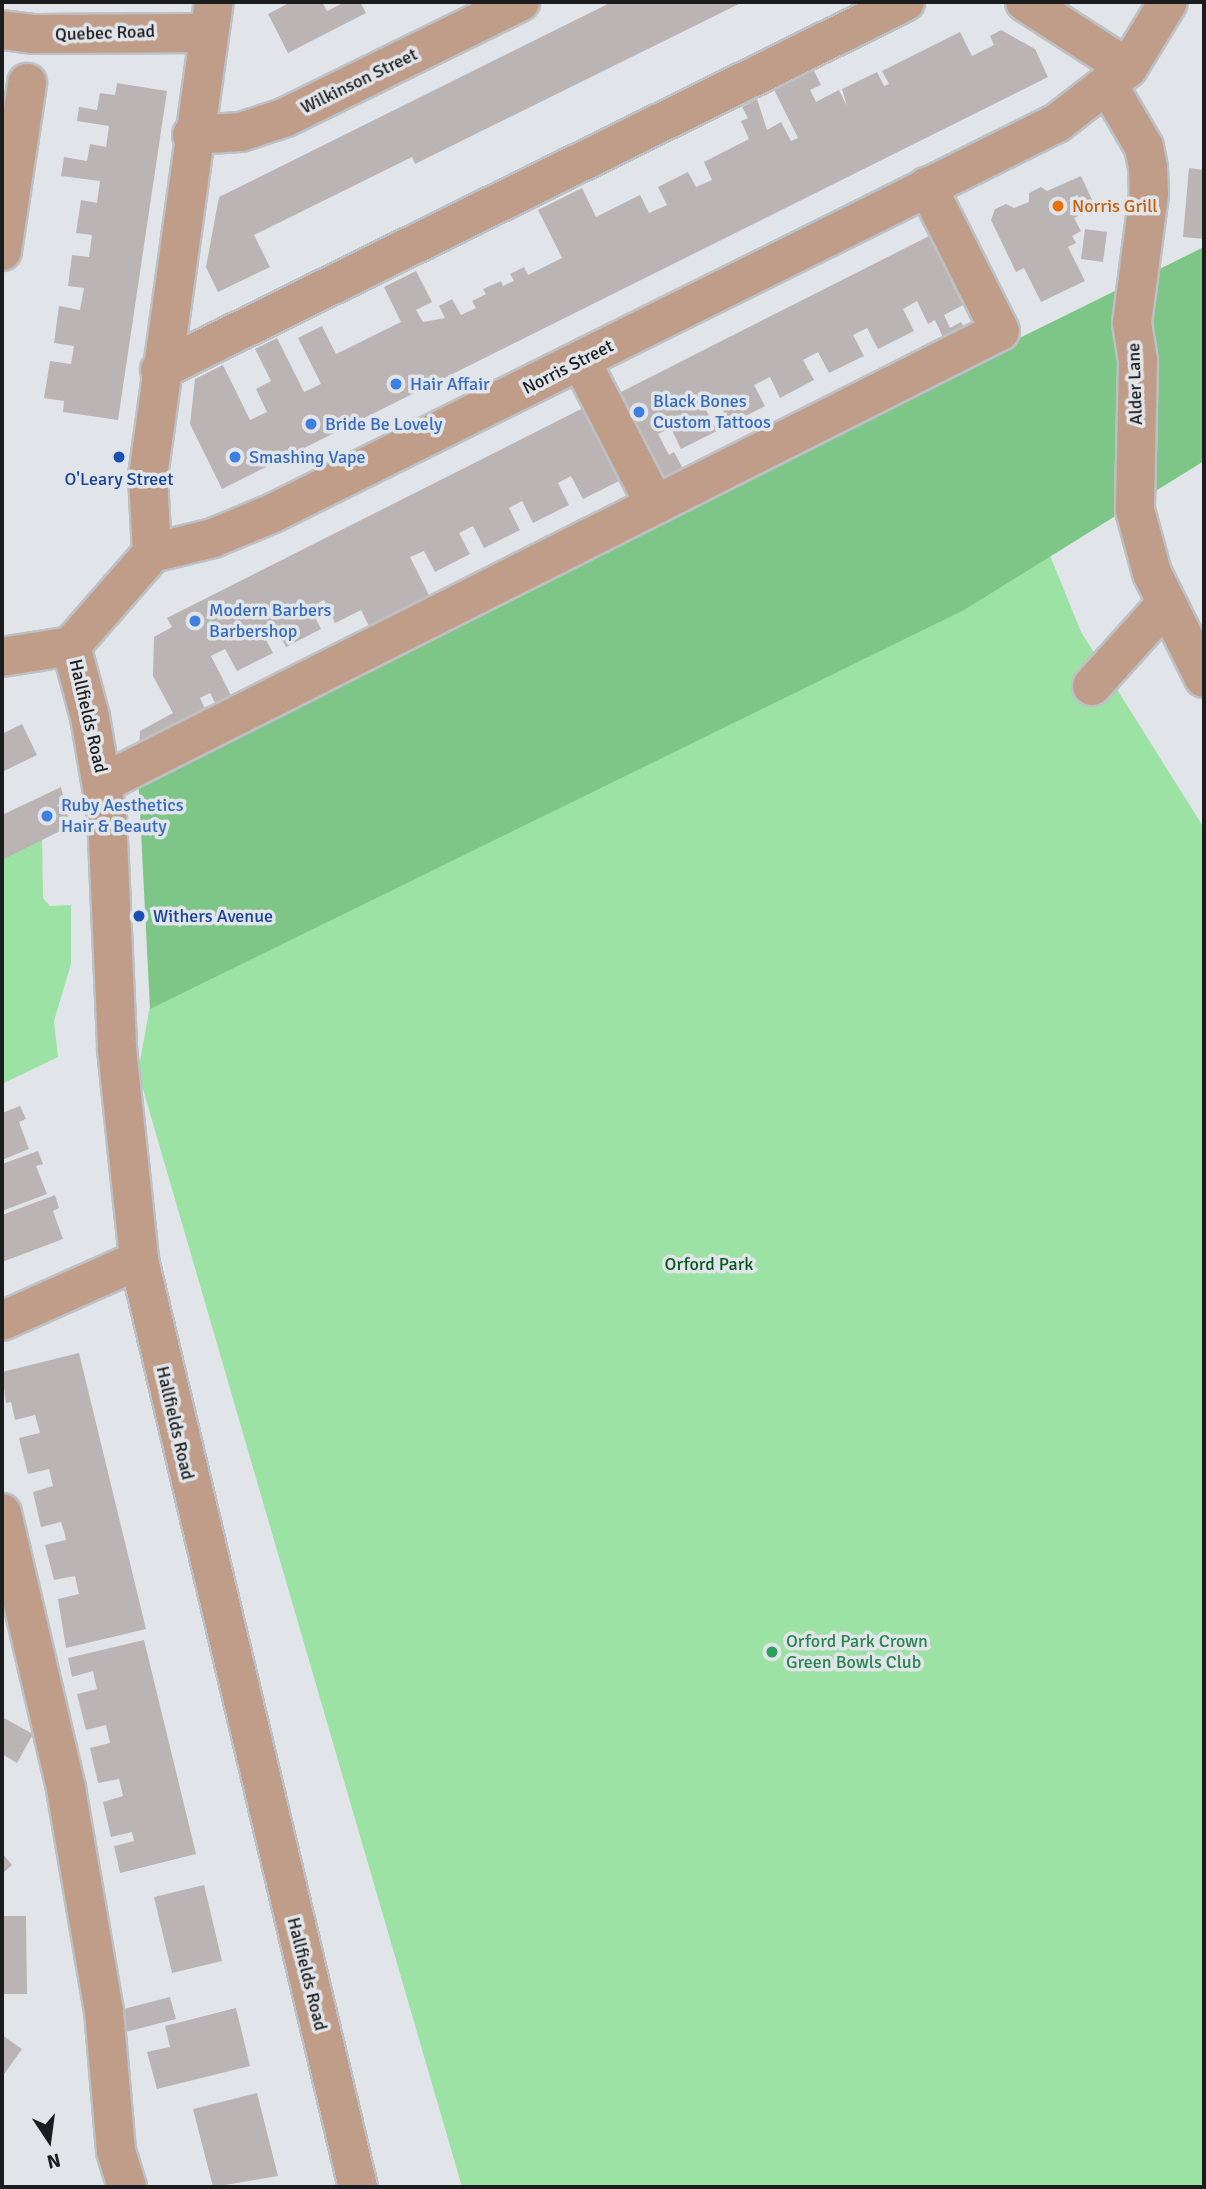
<!DOCTYPE html>
<html>
<head>
<meta charset="utf-8">
<style>
	body { margin:0 }
	#map { position:relative; width:1206px; height:2189px; overflow:hidden; background:#e1e5ea; font-family:Signika,sans-serif }
	div>[style] { position:absolute }
	.green>* { inset:0; background:#9ce2a4 }
	.forest>* { inset:0; background:#7ec688 }
	.building>* { inset:0; background:#bbb4b4 }
	.roads { filter:drop-shadow(2px 0 #bdc1c5) drop-shadow(-2px 0 #bdc1c5) drop-shadow(0 2px #bdc1c5) drop-shadow(0 -2px #bdc1c5) }
	.minor>* { height:38px; margin:-19px; padding:0 19px; transform-origin:19px; border-radius:19px; background:#c09d88 }
	.dots>* { width:19px; height:19px; translate:-50% -50%; box-sizing:border-box; border:4px solid #e1e5ea; border-radius:50% }
	span { translate:-50% -50%; white-space:nowrap; text-align:center; line-height:1.15; -webkit-text-stroke:7px #e1e5ea; paint-order:stroke }
	.street-label { font-size:18px; color:#1b1c1d }
	.food-label { font-size:18px; color:#c56008 }
	.left { translate:0 -50%; text-align:left }
	.shop-label { font-size:18px; color:#366cbe }
	.transit-label { font-size:18px; color:#164399 }
	.park-label { font-size:18px; color:#04581f }
	.leisure-label { font-size:18px; color:#27864d }
	.frame { position:absolute; inset:0; border:4px solid #1b1c1d; pointer-events:none }
	.north { position:absolute; left:14px; top:2105px; width:70px; height:70px; -webkit-text-stroke:5px #e1e5ea; paint-order:stroke; rotate:167deg; font-size:19px; font-weight:700; line-height:28px; text-align:center; color:#1b1c1d }
	.north::after { content:''; display:block; margin:auto; width:24px; height:32px; background:#1b1c1d; clip-path:polygon(50% 0,100% 100%,50% 72%,0 100%) }
</style>
</head>
<body>
<div id="map">
	<div class="green">
		<div style="clip-path:polygon(1047px 548px,1081px 632px,1204px 828px,1204px 2187px,462px 2187px,138px 1072px,154px 984px)"></div>
		<div style="clip-path:polygon(42px 834px,43px 898px,50px 906px,71px 905px,71px 964px,54px 1021px,58px 1057px,2px 1084px,2px 855px)"></div>
	</div>
	<div class="forest">
		<div style="clip-path:polygon(1204px 247px,1204px 461px,964px 610px,150px 1009px,138px 773px)"></div>
	</div>
	<div class="building">
		<div style="clip-path:polygon(291px 2px,322px 2px,327px 11px,345px 2px,360px 2px,366px 13px,288px 53px,268px 14px)"></div>
		<div style="clip-path:polygon(612px 2px,743px 2px,415px 164px,412px 157px,254px 235px,270px 267px,218px 292px,206px 267px,219px 197px)"></div>
		<div style="clip-path:polygon(1001px 30px,1035px 49px,1048px 77px,222px 489px,190px 424px,195px 379px,223px 365px,250px 420px,267px 412px,256px 389px,271px 381px,255px 349px,277px 338px,304px 392px,321px 384px,298px 338px,322px 326px,336px 354px,401px 322px,384px 287px,416px 271px,432px 302px,416px 310px,423px 322px,445px 318px,439px 306px,452px 299px,461px 315px,476px 308px,472px 301px,486px 294px,483px 289px,501px 281px,503px 286px,514px 281px,510px 274px,524px 267px,528px 275px,562px 258px,538px 210px,582px 188px,596px 217px,640px 195px,649px 213px,667px 205px,658px 187px,688px 172px,696px 187px,712px 180px,704px 162px,749px 139px,741px 121px,748px 118px,742px 107px,757px 99px,767px 130px,781px 122px,791px 141px,798px 138px,773px 88px,813px 69px,821px 85px,810px 90px,816px 102px,839px 90px,847px 106px,842px 89px,877px 72px,884px 86px,889px 84px,882px 71px,960px 32px,972px 56px,994px 45px,990px 36px)"></div>
		<div style="clip-path:polygon(117px 83px,167px 91px,118px 420px,63px 412px,64px 401px,44px 398px,50px 361px,71px 364px,74px 346px,54px 343px,59px 306px,80px 310px,84px 288px,68px 286px,72px 255px,89px 257px,92px 235px,76px 233px,81px 200px,97px 203px,100px 181px,61px 176px,64px 157px,87px 161px,90px 144px,106px 147px,109px 126px,77px 121px,79px 107px,97px 110px,100px 93px,115px 95px)"></div>
		<div style="clip-path:polygon(1189px 168px,1204px 170px,1204px 239px,1183px 237px)"></div>
		<div style="clip-path:polygon(1081px 176px,1096px 208px,1074px 218px,1081px 231px,1072px 236px,1076px 243px,1068px 247px,1085px 281px,1041px 302px,1024px 268px,1016px 272px,991px 220px,995px 209px,1006px 204px,1014px 208px,1029px 202px,1029px 193px,1041px 187px,1047px 191px)"></div>
		<div style="clip-path:polygon(1085px 229px,1107px 232px,1103px 262px,1081px 259px)"></div>
		<div style="clip-path:polygon(935px 233px,960px 281px,952px 284px,963px 305px,944px 315px,950px 328px,961px 322px,967px 333px,946px 344px,935px 320px,928px 324px,917px 301px,903px 309px,914px 331px,878px 349px,867px 328px,853px 335px,864px 356px,829px 373px,818px 352px,803px 360px,814px 380px,780px 398px,770px 377px,754px 385px,765px 406px,730px 424px,719px 403px,706px 410px,717px 431px,681px 449px,671px 428px,658px 434px,669px 455px,674px 452px,688px 478px,663px 491px,615px 395px)"></div>
		<div style="clip-path:polygon(591px 404px,616px 454px,608px 458px,619px 481px,583px 499px,571px 476px,558px 483px,569px 505px,533px 523px,522px 501px,509px 508px,520px 530px,484px 548px,473px 526px,459px 533px,470px 554px,435px 572px,424px 551px,410px 557px,434px 605px,374px 636px,361px 610px,335px 623px,324px 600px,310px 607px,321px 629px,286px 647px,275px 626px,262px 632px,273px 653px,237px 671px,225px 649px,211px 656px,235px 703px,219px 711px,210px 693px,200px 698px,209px 717px,139px 752px,140px 731px,173px 713px,153px 676px,154px 637px,172px 627px,167px 618px)"></div>
		<div style="clip-path:polygon(22px 724px,37px 755px,2px 772px,2px 734px)"></div>
		<div style="clip-path:polygon(61px 787px,70px 826px,2px 860px,2px 815px)"></div>
		<div style="clip-path:polygon(20px 1106px,26px 1119px,19px 1122px,29px 1149px,2px 1160px,2px 1113px)"></div>
		<div style="clip-path:polygon(38px 1151px,43px 1164px,36px 1166px,47px 1194px,2px 1211px,2px 1164px)"></div>
		<div style="clip-path:polygon(55px 1195px,59px 1208px,53px 1211px,63px 1239px,2px 1262px,2px 1215px)"></div>
		<div style="clip-path:polygon(79px 1353px,146px 1629px,66px 1648px,58px 1599px,79px 1594px,75px 1576px,54px 1580px,45px 1545px,66px 1540px,64px 1531px,61px 1522px,41px 1527px,33px 1492px,53px 1486px,49px 1469px,28px 1474px,19px 1438px,40px 1433px,35px 1415px,15px 1420px,11px 1402px,6px 1403px,2px 1372px)"></div>
		<div style="clip-path:polygon(144px 1640px,196px 1854px,120px 1873px,114px 1846px,134px 1841px,132px 1832px,111px 1837px,103px 1802px,123px 1796px,119px 1779px,98px 1783px,90px 1748px,110px 1743px,106px 1725px,86px 1730px,77px 1694px,97px 1689px,95px 1681px,93px 1671px,72px 1677px,68px 1658px)"></div>
		<div style="clip-path:polygon(2px 1717px,33px 1734px,17px 1763px,2px 1754px)"></div>
		<div style="clip-path:polygon(2px 1853px,12px 1865px,2px 1874px)"></div>
		<div style="clip-path:polygon(204px 1885px,222px 1961px,172px 1973px,154px 1897px)"></div>
		<div style="clip-path:polygon(2px 1916px,26px 1916px,27px 1994px,2px 1994px)"></div>
		<div style="clip-path:polygon(170px 1997px,176px 2019px,118px 2034px,112px 2012px)"></div>
		<div style="clip-path:polygon(236px 2008px,250px 2066px,157px 2089px,147px 2052px,170px 2047px,165px 2026px)"></div>
		<div style="clip-path:polygon(2px 2035px,22px 2049px,2px 2077px)"></div>
		<div style="clip-path:polygon(257px 2093px,278px 2176px,213px 2187px,193px 2109px)"></div>
	</div>
	<div class="roads">
		<div class="minor">
			<div style="left:1025px;top:2px;width:122px;rotate:32.7deg"></div>
			<div style="left:2px;top:30px;width:31px;rotate:7deg"></div>
			<div style="left:33px;top:34px;width:176px;rotate:-0.3deg"></div>
			<div style="left:1109px;top:87px;width:69px;rotate:59.7deg"></div>
			<div style="left:1144px;top:147px;width:21px;rotate:79deg"></div>
			<div style="left:1148px;top:168px;width:26px;rotate:88deg"></div>
			<div style="left:1149px;top:194px;width:130px;rotate:97.5deg"></div>
			<div style="left:1132px;top:323px;width:38px;rotate:81deg"></div>
			<div style="left:1138px;top:361px;width:149px;rotate:91.2deg"></div>
			<div style="left:1135px;top:510px;width:65px;rotate:74.9deg"></div>
			<div style="left:1152px;top:573px;width:117px;rotate:63.7deg"></div>
			<div style="left:192px;top:135px;width:49px;rotate:-3.5deg"></div>
			<div style="left:241px;top:132px;width:47px;rotate:-18.4deg"></div>
			<div style="left:286px;top:117px;width:261px;rotate:-26.2deg"></div>
			<div style="left:2px;top:251px;width:170px;rotate:-81.5deg"></div>
			<div style="left:581px;top:361px;width:162px;rotate:62.8deg"></div>
			<div style="left:160px;top:370px;width:831px;rotate:-26.29deg"></div>
			<div style="left:152px;top:553px;width:77px;rotate:-93deg"></div>
			<div style="left:148px;top:476px;width:479px;rotate:-82.1deg"></div>
			<div style="left:71px;top:646px;width:73px;rotate:75deg"></div>
			<div style="left:90px;top:717px;width:100px;rotate:80.3deg"></div>
			<div style="left:107px;top:816px;width:233px;rotate:87.5deg"></div>
			<div style="left:117px;top:1049px;width:212px;rotate:84deg"></div>
			<div style="left:139px;top:1260px;width:953px;rotate:76.71deg"></div>
			<div style="left:2px;top:657px;width:70px;rotate:-9.1deg"></div>
			<div style="left:71px;top:646px;width:123px;rotate:-48.9deg"></div>
			<div style="left:152px;top:553px;width:63px;rotate:-13.8deg"></div>
			<div style="left:213px;top:538px;width:65px;rotate:-22.6deg"></div>
			<div style="left:273px;top:513px;width:876px;rotate:-26.45deg"></div>
			<div style="left:1057px;top:123px;width:90px;rotate:-37.8deg"></div>
			<div style="left:1128px;top:68px;width:77px;rotate:-58.8deg"></div>
			<div style="left:1092px;top:686px;width:109px;rotate:-48deg"></div>
			<div style="left:103px;top:783px;width:1004px;rotate:-26.74deg"></div>
			<div style="left:1000px;top:331px;width:162px;rotate:-116.7deg"></div>
			<div style="left:2px;top:1321px;width:150px;rotate:-24deg"></div>
			<div style="left:2px;top:1513px;width:283px;rotate:76.9deg"></div>
			<div style="left:66px;top:1789px;width:225px;rotate:80.3deg"></div>
			<div style="left:104px;top:2011px;width:141px;rotate:85.1deg"></div>
			<div style="left:116px;top:2151px;width:38px;rotate:73deg"></div>
		</div>
	</div>
	<div class="dots">
		<div style="left:1058px;top:206px;background:#e8710a"></div>
		<div style="left:396px;top:384px;background:#3f7fe0"></div>
		<div style="left:639px;top:412px;background:#3f7fe0"></div>
		<div style="left:311px;top:424px;background:#3f7fe0"></div>
		<div style="left:119px;top:457px;background:#1a4fb4"></div>
		<div style="left:235px;top:457px;background:#3f7fe0"></div>
		<div style="left:195px;top:621px;background:#3f7fe0"></div>
		<div style="left:47px;top:816px;background:#3f7fe0"></div>
		<div style="left:139px;top:916px;background:#1a4fb4"></div>
		<div style="left:772px;top:1652px;background:#2e9e5b"></div>
	</div>
	<div class="street-label">
		<span style="left:105px;top:33px;rotate:-2deg">Quebec Road</span>
		<span style="left:359px;top:81px;rotate:-26deg">Wilkinson Street</span>
		<span style="left:568px;top:367px;rotate:-27deg">Norris Street</span>
		<span style="left:1135px;top:384px;rotate:-92deg">Alder Lane</span>
		<span style="left:88px;top:716px;rotate:77deg">Hallfields Road</span>
		<span style="left:175px;top:1423px;rotate:77deg">Hallfields Road</span>
		<span style="left:307px;top:1974px;rotate:76deg">Hallfields Road</span>
	</div>
	<div class="food-label">
		<span class="left" style="left:1072px;top:206px">Norris Grill</span>
	</div>
	<div class="shop-label">
		<span class="left" style="left:410px;top:384px">Hair Affair</span>
		<span class="left" style="left:653px;top:412px">Black Bones<br>Custom Tattoos</span>
		<span class="left" style="left:325px;top:424px">Bride Be Lovely</span>
		<span class="left" style="left:249px;top:457px">Smashing Vape</span>
		<span class="left" style="left:209px;top:621px">Modern Barbers<br>Barbershop</span>
		<span class="left" style="left:61px;top:816px">Ruby Aesthetics<br>Hair &amp; Beauty</span>
	</div>
	<div class="transit-label">
		<span style="left:119px;top:479px">O'Leary Street</span>
		<span class="left" style="left:153px;top:916px">Withers Avenue</span>
	</div>
	<div class="park-label">
		<span style="left:709px;top:1264px">Orford Park</span>
	</div>
	<div class="leisure-label">
		<span class="left" style="left:786px;top:1652px">Orford Park Crown<br>Green Bowls Club</span>
	</div>
	<div class="frame"></div>
	<div class="north">N</div>
</div>
</body>
</html>
